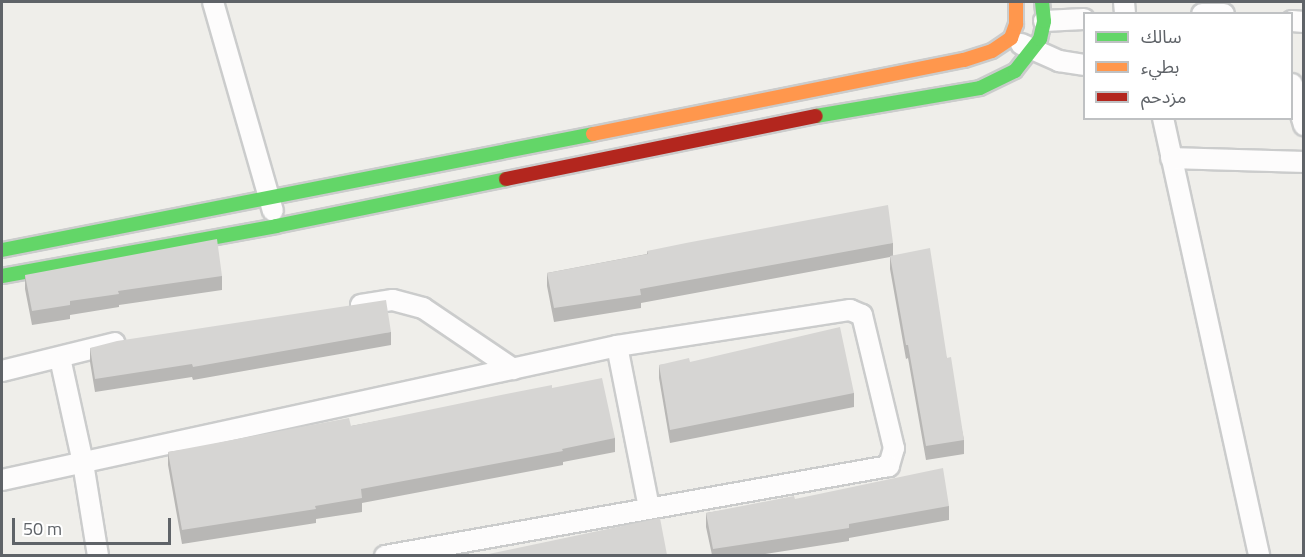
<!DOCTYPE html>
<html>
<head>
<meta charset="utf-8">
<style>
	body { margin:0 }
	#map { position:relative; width:1305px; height:557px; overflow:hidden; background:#efeeea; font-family:"Titillium Web","Noto Sans Arabic",sans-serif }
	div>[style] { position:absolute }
	.roads { filter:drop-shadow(2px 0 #cbcccc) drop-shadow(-2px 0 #cbcccc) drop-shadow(0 2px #cbcccc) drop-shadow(0 -2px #cbcccc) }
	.street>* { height:20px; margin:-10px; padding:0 10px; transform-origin:10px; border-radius:10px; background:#fdfcfc }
	.fast>* { height:14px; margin:-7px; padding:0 7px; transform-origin:7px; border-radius:7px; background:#63d668 }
	.slow>* { height:14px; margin:-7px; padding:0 7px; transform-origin:7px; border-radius:7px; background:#ff974d }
	.jam>* { height:14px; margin:-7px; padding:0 7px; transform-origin:7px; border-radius:7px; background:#b3261e }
	.wall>* { inset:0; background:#b8b7b5 }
	.building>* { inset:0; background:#d6d5d3 }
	span { translate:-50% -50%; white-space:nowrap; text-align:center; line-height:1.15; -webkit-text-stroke:5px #fff; paint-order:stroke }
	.frame { position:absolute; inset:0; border:3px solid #5f6368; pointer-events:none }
	.legend { position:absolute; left:1083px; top:12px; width:210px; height:108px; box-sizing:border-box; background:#fff; border:2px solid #bfc1c3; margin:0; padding:8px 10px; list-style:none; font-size:18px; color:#5f6368 }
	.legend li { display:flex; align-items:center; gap:12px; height:30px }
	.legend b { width:30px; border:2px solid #bfc1c3 }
	.scale { position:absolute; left:12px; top:518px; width:159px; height:27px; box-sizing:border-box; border:3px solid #5f6368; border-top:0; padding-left:8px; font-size:18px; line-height:21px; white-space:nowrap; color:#5f6368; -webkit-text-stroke:4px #fff; paint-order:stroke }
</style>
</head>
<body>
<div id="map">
	<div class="roads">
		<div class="street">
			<div style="left:213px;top:2px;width:217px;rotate:74deg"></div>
			<div style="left:1124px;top:2px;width:12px;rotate:85deg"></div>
			<div style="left:1202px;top:14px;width:22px"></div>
			<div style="left:1044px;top:21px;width:40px;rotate:-2.9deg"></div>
			<div style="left:1292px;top:21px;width:12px;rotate:5deg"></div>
			<div style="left:1021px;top:44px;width:42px;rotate:24.1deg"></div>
			<div style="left:1059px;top:61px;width:25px;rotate:9deg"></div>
			<div style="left:1292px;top:84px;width:43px;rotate:73.7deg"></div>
			<div style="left:1163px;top:118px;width:448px;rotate:77.6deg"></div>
			<div style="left:1171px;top:158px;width:133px;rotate:1.7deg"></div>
			<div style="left:361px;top:305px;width:32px;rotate:-9deg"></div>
			<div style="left:393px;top:300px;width:31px;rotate:15deg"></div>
			<div style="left:423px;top:308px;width:109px;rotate:34.1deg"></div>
			<div style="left:617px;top:346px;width:164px;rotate:78.8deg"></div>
			<div style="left:60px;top:358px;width:107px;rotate:77.6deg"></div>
			<div style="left:83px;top:463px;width:94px;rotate:80.8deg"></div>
			<div style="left:2px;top:371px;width:116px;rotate:-13.9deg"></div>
			<div style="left:2px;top:480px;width:629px;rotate:-12.29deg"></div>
			<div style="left:617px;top:346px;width:236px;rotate:-8.8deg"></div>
			<div style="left:850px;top:310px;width:13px;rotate:23deg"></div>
			<div style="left:862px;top:315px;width:137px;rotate:76.5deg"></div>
			<div style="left:894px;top:448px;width:19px;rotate:106deg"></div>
			<div style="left:889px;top:466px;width:512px;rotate:169.88deg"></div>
		</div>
		<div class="fast">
			<div style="left:816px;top:116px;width:166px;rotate:-9.7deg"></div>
			<div style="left:980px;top:88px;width:39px;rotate:-26deg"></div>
			<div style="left:1015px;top:71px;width:41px;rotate:-52deg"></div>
			<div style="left:1040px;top:39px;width:18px;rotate:-77deg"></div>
			<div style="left:1044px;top:21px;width:19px;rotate:-96deg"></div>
			<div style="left:2px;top:250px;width:602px;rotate:-11.1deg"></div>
			<div style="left:2px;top:276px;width:279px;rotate:-10.3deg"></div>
			<div style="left:276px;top:226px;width:235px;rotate:-11.5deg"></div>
		</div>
		<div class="slow">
			<div style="left:593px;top:134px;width:378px;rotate:-11.3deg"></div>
			<div style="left:964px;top:60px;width:29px;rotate:-18deg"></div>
			<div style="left:992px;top:51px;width:23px;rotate:-34deg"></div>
			<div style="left:1011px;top:38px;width:15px;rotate:-70deg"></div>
			<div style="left:1016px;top:24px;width:22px;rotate:-90deg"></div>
		</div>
		<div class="jam">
			<div style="left:506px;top:179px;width:316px;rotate:-11.5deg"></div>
		</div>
	</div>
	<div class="wall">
		<div style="clip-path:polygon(893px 243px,893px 255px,947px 358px,964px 440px,964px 454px,926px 460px,908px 358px,906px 359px,890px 269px,890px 257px,641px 303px,641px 308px,554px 322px,547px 286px,547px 273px,647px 254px,647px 251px)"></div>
		<div style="clip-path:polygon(25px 275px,222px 276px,222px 290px,119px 305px,119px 307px,70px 315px,70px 319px,32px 325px,25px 289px)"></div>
		<div style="clip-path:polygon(391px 332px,391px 345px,193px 380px,192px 377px,95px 392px,90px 362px,90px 348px)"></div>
		<div style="clip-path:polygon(690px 362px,854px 393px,854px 407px,670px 443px,659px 378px,659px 365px)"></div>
		<div style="clip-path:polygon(552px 388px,615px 438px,615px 452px,563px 462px,563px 465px,362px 503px,362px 512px,316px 519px,316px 523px,182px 544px,168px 465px,168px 452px,351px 426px)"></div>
		<div style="clip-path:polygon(795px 499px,949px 506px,949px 520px,849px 538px,849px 541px,758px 555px,712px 555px,706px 527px,706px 513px)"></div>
	</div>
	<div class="building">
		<div style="clip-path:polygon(888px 205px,893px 243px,640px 289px,641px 295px,554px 308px,547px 273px,648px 254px,647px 251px,686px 243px)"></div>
		<div style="clip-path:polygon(217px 239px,222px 276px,118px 291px,119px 294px,70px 301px,70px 305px,32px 311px,25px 275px)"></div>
		<div style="clip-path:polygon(930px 248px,947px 358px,951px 357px,964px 440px,926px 446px,908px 345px,906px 345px,890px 256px)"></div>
		<div style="clip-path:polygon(386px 300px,391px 332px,193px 367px,192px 364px,95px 379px,90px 348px,117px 341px)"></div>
		<div style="clip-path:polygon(840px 327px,854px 393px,670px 430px,659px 365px,689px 358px,690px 362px)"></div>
		<div style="clip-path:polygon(602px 378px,615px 438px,562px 449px,563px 451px,361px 489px,362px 498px,315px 506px,316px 509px,182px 530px,168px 452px,349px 418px,351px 426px,501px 395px,552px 385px,552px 388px)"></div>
		<div style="clip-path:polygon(943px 468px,949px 506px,849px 524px,849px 528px,713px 549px,706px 513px,794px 496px,795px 499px)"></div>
		<div style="clip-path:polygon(660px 518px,667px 555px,484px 555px)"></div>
	</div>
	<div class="frame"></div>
	<ul class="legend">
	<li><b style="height:8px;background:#63d668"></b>سالك</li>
	<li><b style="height:8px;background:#ff974d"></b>بطيء</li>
	<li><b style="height:8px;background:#b3261e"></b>مزدحم</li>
	</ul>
	<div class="scale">50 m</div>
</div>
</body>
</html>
